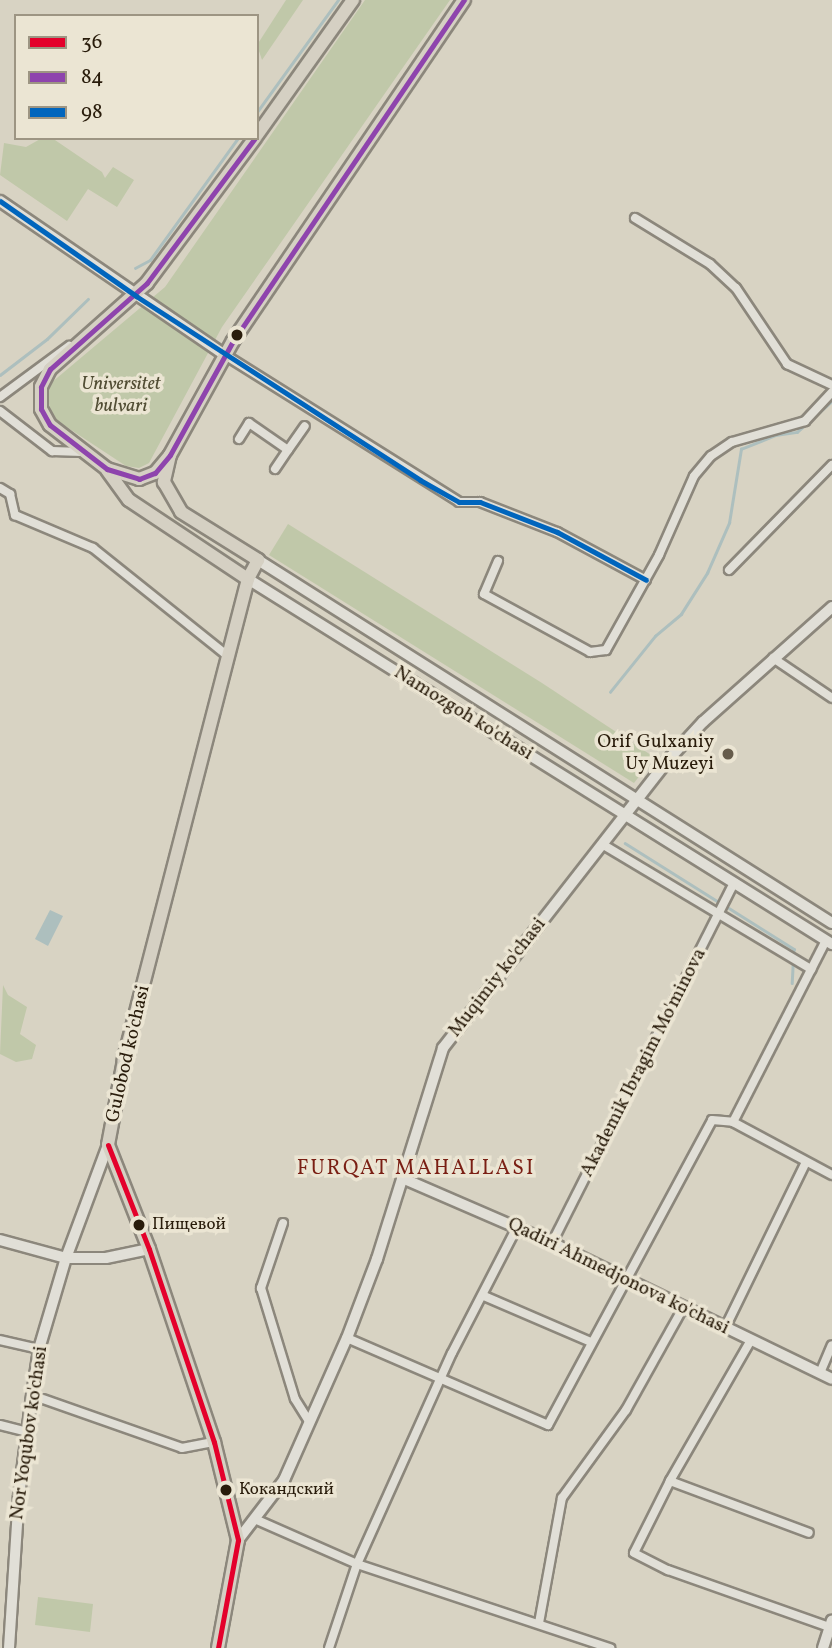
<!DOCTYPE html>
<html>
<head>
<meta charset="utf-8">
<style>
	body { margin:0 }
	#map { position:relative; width:832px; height:1648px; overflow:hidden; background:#d8d3c3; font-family:Vollkorn,serif }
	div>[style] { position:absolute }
	.green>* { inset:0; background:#c0c8a9 }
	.water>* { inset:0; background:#adbfbe }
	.stream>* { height:2.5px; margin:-1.25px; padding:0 1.25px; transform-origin:1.25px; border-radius:1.25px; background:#adbfbe }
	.roads { filter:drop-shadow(2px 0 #8c877c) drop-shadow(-2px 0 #8c877c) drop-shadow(0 2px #8c877c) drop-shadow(0 -2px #8c877c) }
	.minor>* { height:8px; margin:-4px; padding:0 4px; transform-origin:4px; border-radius:4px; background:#e1dfd7 }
	.tertiary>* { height:10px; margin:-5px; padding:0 5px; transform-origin:5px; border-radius:5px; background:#e1dfd7 }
	.secondary>* { height:10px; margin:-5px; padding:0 5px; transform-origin:5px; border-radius:5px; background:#e1dfd7 }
	.primary>* { height:12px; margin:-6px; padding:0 6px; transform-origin:6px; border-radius:6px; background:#d5d0c3 }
	.bus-1>* { height:5px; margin:-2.5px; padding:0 2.5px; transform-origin:2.5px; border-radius:2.5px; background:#e4002b }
	.bus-2>* { height:5px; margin:-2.5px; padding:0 2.5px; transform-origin:2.5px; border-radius:2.5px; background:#8e44ad }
	.bus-3>* { height:5px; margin:-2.5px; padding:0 2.5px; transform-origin:2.5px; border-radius:2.5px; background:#0065bd }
	.dots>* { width:19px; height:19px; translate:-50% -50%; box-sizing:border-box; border:4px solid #ebe5d3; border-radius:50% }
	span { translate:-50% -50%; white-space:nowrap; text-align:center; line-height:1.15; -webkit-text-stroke:7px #ebe5d3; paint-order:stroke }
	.bus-label { font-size:17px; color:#291c0b }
	.left { translate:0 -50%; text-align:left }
	.park-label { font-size:19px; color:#514d34; font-style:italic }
	.street-label { font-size:19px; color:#291c0b }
	.poi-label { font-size:19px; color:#291c0b }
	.right { translate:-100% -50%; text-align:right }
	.neighbourhood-label { font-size:21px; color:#7a1f14; letter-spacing:2px }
	.legend { position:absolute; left:14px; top:14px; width:245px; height:126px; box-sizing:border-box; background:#ebe5d3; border:2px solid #9d9583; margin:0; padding:9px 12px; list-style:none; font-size:21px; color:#291c0b }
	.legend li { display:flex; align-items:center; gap:14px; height:35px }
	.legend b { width:35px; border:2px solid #9d9583 }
</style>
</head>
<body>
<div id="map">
	<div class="green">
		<div style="clip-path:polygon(286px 0,303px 0,262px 60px,257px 45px)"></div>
		<div style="clip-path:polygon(365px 0,450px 0,222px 327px,149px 463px,139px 468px,126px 466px,53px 418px,47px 397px,51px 383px,165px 287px)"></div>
		<div style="clip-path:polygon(42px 138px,52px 138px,102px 172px,105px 178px,113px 167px,134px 180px,117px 207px,88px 189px,67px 221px,0 175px,4px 143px,26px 147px)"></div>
		<div style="clip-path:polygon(288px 524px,542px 683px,654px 757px,634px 783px,269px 555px)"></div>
		<div style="clip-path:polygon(3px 985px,8px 995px,27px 1007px,20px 1034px,36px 1045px,32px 1059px,16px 1062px,0 1054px)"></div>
		<div style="clip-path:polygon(38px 1597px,93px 1604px,90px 1632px,35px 1625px)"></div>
	</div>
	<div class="water">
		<div style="clip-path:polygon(50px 910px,63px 916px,48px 946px,35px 939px)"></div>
	</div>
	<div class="stream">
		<div style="left:257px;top:112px;width:138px;rotate:-54.1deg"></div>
		<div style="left:135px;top:268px;width:17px;rotate:-28deg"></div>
		<div style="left:150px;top:260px;width:150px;rotate:-54.2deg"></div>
		<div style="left:0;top:375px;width:59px;rotate:-37.5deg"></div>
		<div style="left:47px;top:339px;width:57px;rotate:-44.3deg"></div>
		<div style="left:610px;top:692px;width:72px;rotate:-51.2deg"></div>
		<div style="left:655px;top:636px;width:34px;rotate:-40deg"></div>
		<div style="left:681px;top:614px;width:49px;rotate:-57.6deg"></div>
		<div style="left:707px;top:573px;width:55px;rotate:-66.3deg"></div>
		<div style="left:729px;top:523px;width:75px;rotate:-80.8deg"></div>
		<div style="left:741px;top:449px;width:37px;rotate:-22deg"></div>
		<div style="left:775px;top:435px;width:22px;rotate:-8deg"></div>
		<div style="left:797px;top:432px;width:47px;rotate:-41.5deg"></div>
		<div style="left:625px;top:843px;width:109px;rotate:32.2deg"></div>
		<div style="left:729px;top:908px;width:77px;rotate:32.2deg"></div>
		<div style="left:794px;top:949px;width:34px;rotate:93deg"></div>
	</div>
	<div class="roads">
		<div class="minor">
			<div style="left:635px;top:218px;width:88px;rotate:31.5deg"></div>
			<div style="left:710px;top:264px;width:35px;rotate:43deg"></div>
			<div style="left:736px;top:288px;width:92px;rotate:56.1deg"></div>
			<div style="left:787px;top:364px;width:50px;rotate:25deg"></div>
			<div style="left:225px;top:355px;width:276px;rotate:32.1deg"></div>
			<div style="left:459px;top:502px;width:21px"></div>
			<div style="left:480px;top:502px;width:83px;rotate:21.3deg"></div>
			<div style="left:557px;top:532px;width:101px;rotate:28.3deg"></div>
			<div style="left:0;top:397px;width:86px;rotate:-36.5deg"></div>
			<div style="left:0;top:411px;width:66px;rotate:37.6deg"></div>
			<div style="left:52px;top:451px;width:30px;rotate:2deg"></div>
			<div style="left:239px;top:439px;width:19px;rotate:-58deg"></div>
			<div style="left:249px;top:423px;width:47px;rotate:34.7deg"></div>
			<div style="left:288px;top:450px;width:29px;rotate:-55deg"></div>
			<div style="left:275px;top:469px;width:23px;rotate:-56deg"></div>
			<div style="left:0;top:488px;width:12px;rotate:31deg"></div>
			<div style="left:10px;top:494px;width:22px;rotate:77deg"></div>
			<div style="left:15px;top:515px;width:85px;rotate:22.9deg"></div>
			<div style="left:93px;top:548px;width:173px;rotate:38.7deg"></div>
			<div style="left:498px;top:561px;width:36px;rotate:113deg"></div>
			<div style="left:484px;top:594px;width:121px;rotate:28.7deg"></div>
			<div style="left:590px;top:652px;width:16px;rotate:-7deg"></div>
			<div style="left:606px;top:650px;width:109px;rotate:-60.8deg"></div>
			<div style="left:659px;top:555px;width:86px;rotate:-66.1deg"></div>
			<div style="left:694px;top:476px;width:26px;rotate:-50deg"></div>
			<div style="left:711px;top:456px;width:25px;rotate:-34deg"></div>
			<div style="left:732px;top:442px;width:76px;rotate:-16deg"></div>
			<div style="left:805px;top:421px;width:40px;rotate:-47deg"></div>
			<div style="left:729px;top:570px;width:147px;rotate:-45.6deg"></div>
			<div style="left:773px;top:658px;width:71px;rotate:34.1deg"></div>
			<div style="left:602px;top:844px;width:244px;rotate:30.9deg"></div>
			<div style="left:733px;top:1122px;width:112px;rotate:28.2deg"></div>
			<div style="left:283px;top:1223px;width:69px;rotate:108.7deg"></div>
			<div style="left:261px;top:1288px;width:116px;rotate:73deg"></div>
			<div style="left:295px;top:1399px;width:25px;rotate:58deg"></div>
			<div style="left:552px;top:1243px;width:404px;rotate:-63.2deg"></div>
			<div style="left:484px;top:1296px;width:116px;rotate:23.3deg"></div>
			<div style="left:725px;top:1328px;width:185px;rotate:-64deg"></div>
			<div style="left:347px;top:1338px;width:219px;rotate:23.4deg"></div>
			<div style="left:548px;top:1425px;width:346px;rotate:-61.7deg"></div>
			<div style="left:712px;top:1120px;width:21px;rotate:5deg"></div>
			<div style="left:733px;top:1122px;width:204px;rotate:-62.9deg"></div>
			<div style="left:0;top:1340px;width:40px;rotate:13deg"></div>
			<div style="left:751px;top:1340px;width:163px;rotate:119.9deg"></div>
			<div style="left:670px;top:1481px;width:80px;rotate:116.6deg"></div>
			<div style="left:634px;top:1553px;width:38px;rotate:27deg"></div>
			<div style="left:668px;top:1570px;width:171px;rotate:19.5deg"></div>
			<div style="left:820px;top:1373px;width:30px;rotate:-67deg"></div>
			<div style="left:43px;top:1399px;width:147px;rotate:19.4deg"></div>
			<div style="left:182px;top:1448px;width:33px;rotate:-11deg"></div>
			<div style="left:0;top:1425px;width:29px;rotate:14deg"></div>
			<div style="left:670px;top:1481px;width:148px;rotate:20.5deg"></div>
			<div style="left:257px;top:1520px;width:109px;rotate:23.7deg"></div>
			<div style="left:357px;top:1564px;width:267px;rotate:18.4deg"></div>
			<div style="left:539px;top:1623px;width:127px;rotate:-79.6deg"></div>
			<div style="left:562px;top:1498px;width:109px;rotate:-54deg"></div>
			<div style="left:626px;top:1410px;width:117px;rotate:-60.8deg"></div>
			<div style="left:329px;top:1648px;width:89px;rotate:-71.6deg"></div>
			<div style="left:357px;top:1564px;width:231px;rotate:-65.8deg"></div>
			<div style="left:452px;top:1353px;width:142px;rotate:-62.7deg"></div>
		</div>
		<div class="tertiary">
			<div style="left:402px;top:1178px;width:163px;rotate:23.4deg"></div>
			<div style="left:552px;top:1243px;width:311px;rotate:25.9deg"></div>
			<div style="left:9px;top:1648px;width:153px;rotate:-86.3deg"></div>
			<div style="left:19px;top:1495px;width:101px;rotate:-82.6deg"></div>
			<div style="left:32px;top:1395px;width:47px;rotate:-81.3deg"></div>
			<div style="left:39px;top:1349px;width:95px;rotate:-73.5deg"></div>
			<div style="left:823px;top:1648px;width:29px;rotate:-72deg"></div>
		</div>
		<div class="secondary">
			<div style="left:0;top:201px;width:273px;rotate:34.4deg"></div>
			<div style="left:258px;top:560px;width:679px;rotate:32.31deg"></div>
			<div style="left:248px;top:579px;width:689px;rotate:32.01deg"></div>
			<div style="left:0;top:1240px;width:68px;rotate:15.3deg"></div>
			<div style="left:66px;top:1258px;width:40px"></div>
			<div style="left:106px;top:1258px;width:44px;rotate:-11.8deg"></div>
			<div style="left:66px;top:1258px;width:121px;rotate:-69.6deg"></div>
			<div style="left:238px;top:1540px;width:76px;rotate:-52.5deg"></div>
			<div style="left:284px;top:1480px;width:155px;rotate:-66.1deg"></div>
			<div style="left:347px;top:1338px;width:85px;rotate:-69.2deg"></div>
			<div style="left:377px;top:1259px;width:221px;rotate:-72.6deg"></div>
			<div style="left:443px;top:1048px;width:365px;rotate:-52deg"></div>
			<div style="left:668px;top:760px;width:52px;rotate:-47.4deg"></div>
			<div style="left:703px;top:722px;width:173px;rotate:-41.7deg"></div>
		</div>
		<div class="primary">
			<div style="left:257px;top:135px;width:166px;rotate:-54.6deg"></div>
			<div style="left:255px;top:138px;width:181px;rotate:126.7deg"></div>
			<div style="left:147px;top:283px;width:130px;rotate:138.4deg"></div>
			<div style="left:50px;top:369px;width:20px;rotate:117deg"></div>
			<div style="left:41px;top:387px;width:22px;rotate:90deg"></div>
			<div style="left:41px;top:409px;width:18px;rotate:61deg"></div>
			<div style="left:50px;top:425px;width:72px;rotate:37.7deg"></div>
			<div style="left:107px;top:469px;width:34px;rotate:17deg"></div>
			<div style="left:139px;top:479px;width:17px;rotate:-21deg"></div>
			<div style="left:155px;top:473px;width:23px;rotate:-50deg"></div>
			<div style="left:170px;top:455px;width:130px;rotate:-61.1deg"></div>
			<div style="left:233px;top:341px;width:412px;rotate:-55.9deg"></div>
			<div style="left:170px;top:455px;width:28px;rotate:103deg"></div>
			<div style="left:164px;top:482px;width:34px;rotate:60deg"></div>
			<div style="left:181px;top:512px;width:91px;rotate:31.9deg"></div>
			<div style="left:258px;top:560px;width:21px;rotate:118deg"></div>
			<div style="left:248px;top:579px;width:497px;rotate:104.5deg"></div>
			<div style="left:124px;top:1060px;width:86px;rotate:100.7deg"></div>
			<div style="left:108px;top:1145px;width:112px;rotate:68.5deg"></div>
			<div style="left:149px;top:1249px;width:204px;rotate:71.4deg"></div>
			<div style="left:214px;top:1442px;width:101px;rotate:76.2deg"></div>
			<div style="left:238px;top:1540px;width:110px;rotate:100.5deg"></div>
			<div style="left:107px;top:470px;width:37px;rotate:54deg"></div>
			<div style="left:129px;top:500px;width:143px;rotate:33.6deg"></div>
		</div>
	</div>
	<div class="bus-1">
		<div style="left:108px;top:1145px;width:112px;rotate:68.5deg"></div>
		<div style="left:149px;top:1249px;width:204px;rotate:71.4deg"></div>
		<div style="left:214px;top:1442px;width:101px;rotate:76.2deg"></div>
		<div style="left:238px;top:1540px;width:110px;rotate:100.5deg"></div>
	</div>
	<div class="bus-2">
		<div style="left:255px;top:138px;width:181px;rotate:126.7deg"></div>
		<div style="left:147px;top:283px;width:130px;rotate:138.4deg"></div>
		<div style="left:50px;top:369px;width:20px;rotate:117deg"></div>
		<div style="left:41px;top:387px;width:22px;rotate:90deg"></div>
		<div style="left:41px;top:409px;width:18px;rotate:61deg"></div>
		<div style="left:50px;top:425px;width:72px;rotate:37.7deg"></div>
		<div style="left:107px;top:469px;width:34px;rotate:17deg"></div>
		<div style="left:139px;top:479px;width:17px;rotate:-21deg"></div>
		<div style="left:155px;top:473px;width:23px;rotate:-50deg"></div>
		<div style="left:170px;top:455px;width:130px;rotate:-61.1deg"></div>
		<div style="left:233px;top:341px;width:412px;rotate:-55.9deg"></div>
	</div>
	<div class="bus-3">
		<div style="left:0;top:201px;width:166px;rotate:34.9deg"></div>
		<div style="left:136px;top:296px;width:338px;rotate:32.9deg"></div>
		<div style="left:420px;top:480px;width:45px;rotate:29.4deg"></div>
		<div style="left:459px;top:502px;width:21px"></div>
		<div style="left:480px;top:502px;width:83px;rotate:21.3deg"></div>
		<div style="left:557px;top:532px;width:101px;rotate:28.3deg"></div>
	</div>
	<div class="dots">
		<div style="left:237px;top:335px;background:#291c0b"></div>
		<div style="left:728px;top:754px;background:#665c4b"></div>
		<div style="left:139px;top:1225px;background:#291c0b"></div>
		<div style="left:226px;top:1490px;background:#291c0b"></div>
	</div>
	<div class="bus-label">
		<span class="left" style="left:152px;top:1225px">Пищевой</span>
		<span class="left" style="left:239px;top:1490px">Кокандский</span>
	</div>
	<div class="park-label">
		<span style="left:121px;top:396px">Universitet<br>bulvari</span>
	</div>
	<div class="street-label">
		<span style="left:463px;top:714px;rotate:32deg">Namozgoh ko'chasi</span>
		<span style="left:498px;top:978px;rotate:-52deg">Muqimiy ko'chasi</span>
		<span style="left:129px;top:1054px;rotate:-77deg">Gulobod ko'chasi</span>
		<span style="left:644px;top:1063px;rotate:-63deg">Akademik Ibragim Mo'minova</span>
		<span style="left:618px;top:1277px;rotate:26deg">Qadiri Ahmedjonova ko'chasi</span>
		<span style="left:30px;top:1433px;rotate:-82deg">Nor Yoqubov ko'chasi</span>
	</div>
	<div class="poi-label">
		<span class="right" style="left:714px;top:754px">Orif Gulxaniy<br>Uy Muzeyi</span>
	</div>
	<div class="neighbourhood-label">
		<span style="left:416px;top:1169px">FURQAT MAHALLASI</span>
	</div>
	<ul class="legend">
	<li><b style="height:9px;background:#e4002b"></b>36</li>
	<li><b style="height:9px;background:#8e44ad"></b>84</li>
	<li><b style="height:9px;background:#0065bd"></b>98</li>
	</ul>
</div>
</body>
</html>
